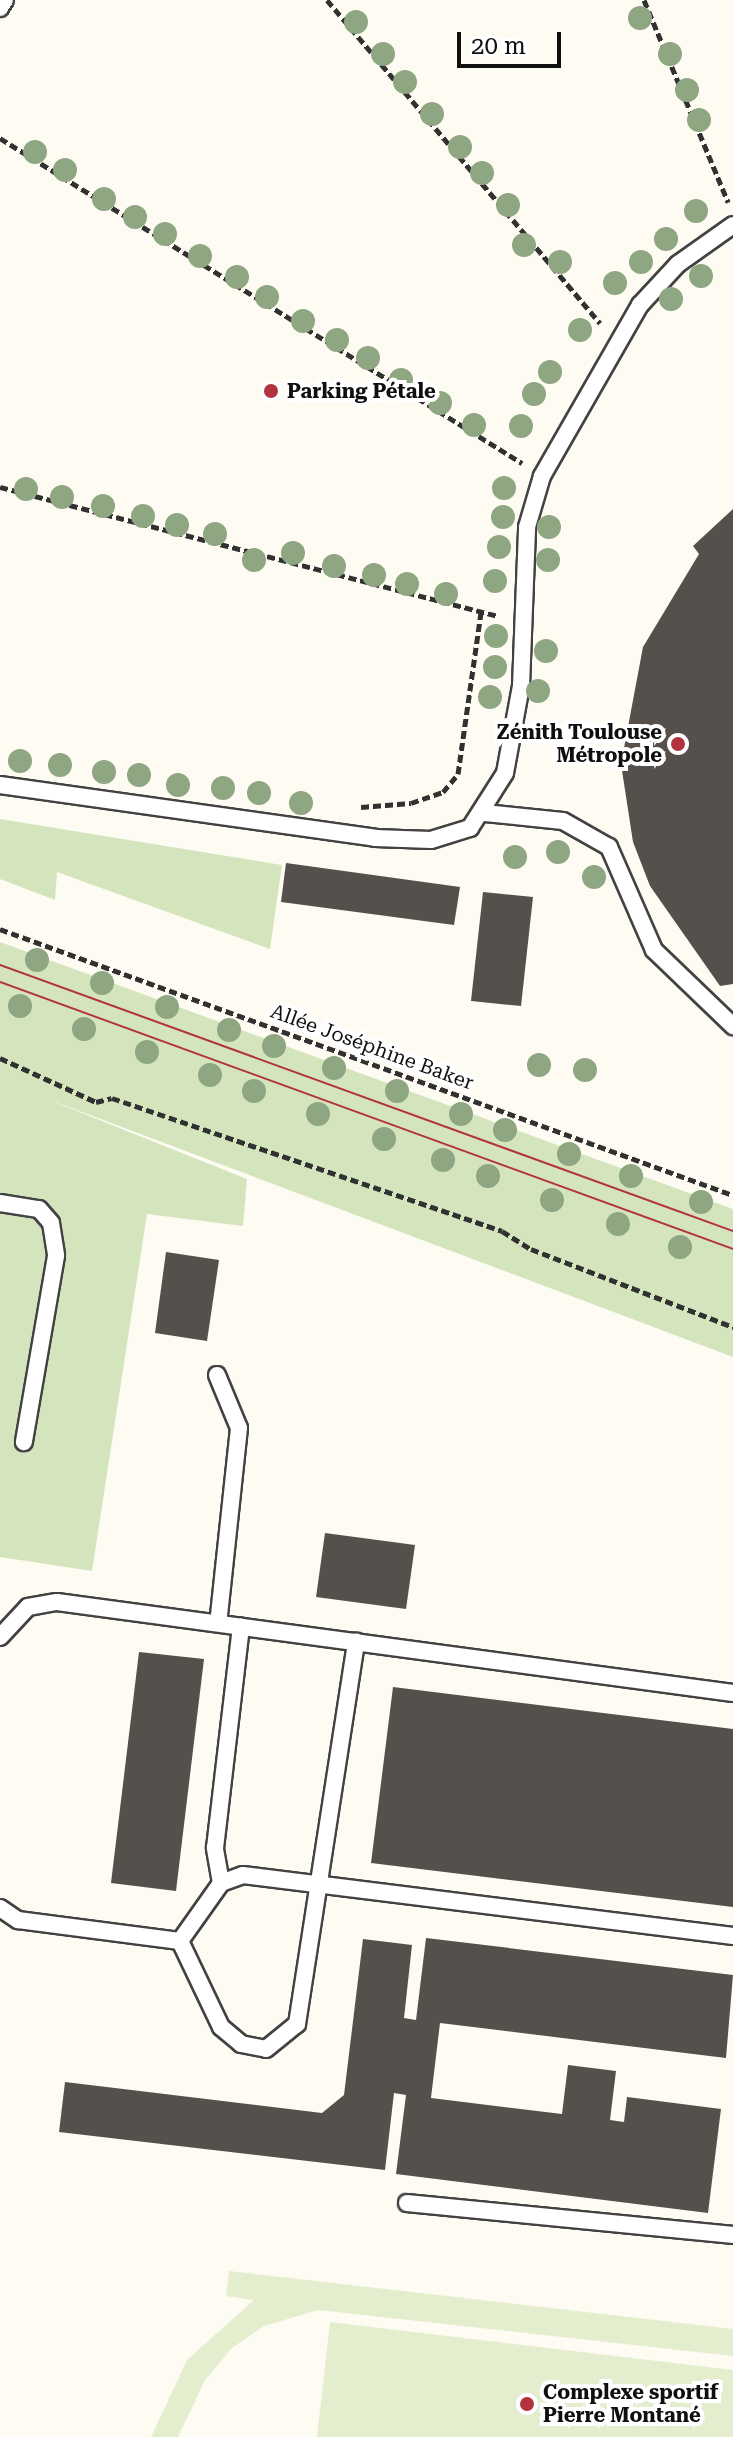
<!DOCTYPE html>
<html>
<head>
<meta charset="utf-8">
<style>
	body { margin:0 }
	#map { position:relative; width:733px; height:2437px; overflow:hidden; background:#fefbf2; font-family:"Roboto Serif",serif }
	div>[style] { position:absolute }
	.green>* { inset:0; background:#d4e5be }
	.pitch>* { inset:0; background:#e4eecf }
	.building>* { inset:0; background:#56504c }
	.path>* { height:5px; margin-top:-2.5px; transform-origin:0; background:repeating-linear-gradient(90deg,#313131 0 8px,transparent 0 12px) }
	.roads { filter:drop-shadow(2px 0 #424242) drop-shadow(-2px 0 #424242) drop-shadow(0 2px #424242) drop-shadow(0 -2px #424242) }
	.lane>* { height:16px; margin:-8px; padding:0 8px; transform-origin:8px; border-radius:8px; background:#fff }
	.tram>* { height:2px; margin:-1px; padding:0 1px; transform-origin:1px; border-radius:1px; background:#b2333e }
	.trees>* { width:24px; height:24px; margin:-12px; border-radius:50%; background:#8ea681 }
	.dots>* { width:22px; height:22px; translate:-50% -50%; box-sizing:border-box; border:4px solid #fff; border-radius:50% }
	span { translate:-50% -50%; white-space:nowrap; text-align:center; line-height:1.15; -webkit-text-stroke:8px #fff; paint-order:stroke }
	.poi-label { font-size:20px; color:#0f0f0f; font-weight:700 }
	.left { translate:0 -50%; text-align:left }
	.right { translate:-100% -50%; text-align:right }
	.street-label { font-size:20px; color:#0f0f0f }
	.scale { position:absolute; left:457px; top:32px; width:104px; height:36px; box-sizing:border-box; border:4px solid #0f0f0f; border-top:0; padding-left:10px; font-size:24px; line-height:28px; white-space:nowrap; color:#0f0f0f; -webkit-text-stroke:6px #fff; paint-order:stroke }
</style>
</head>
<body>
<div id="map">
	<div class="green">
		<div style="clip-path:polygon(0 819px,282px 865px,270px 949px,57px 872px,55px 900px,0 879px)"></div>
		<div style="clip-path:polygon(0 942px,733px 1209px,733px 1357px,42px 1097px,247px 1179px,243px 1226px,147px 1214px,92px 1571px,0 1557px)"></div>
	</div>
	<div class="pitch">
		<div style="clip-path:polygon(229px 2271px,733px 2329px,733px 2356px,318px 2310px,264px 2326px,232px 2348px,205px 2380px,178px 2437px,151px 2437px,187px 2360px,254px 2300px,226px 2296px)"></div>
		<div style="clip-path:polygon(330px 2322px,733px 2370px,733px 2437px,317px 2437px)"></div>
	</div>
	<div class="building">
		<div style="clip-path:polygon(733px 509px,733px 984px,720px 986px,650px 886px,633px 842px,621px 764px,643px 647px,699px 554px,693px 546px)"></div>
		<div style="clip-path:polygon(286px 863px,460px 887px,454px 925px,281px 902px)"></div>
		<div style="clip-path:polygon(483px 892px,533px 897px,521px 1006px,471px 1001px)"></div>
		<div style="clip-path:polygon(166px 1252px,219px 1260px,207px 1341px,155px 1333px)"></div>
		<div style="clip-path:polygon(325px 1533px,415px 1545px,406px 1609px,316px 1597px)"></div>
		<div style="clip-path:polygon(139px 1652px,204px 1659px,176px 1891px,111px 1883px)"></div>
		<div style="clip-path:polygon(393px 1687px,733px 1729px,733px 1907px,371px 1863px)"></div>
		<div style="clip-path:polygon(426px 1938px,733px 1975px,726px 2058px,440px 2023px,431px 2098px,562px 2114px,568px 2065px,616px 2071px,610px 2120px,624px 2122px,627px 2097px,721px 2109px,708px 2213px,396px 2174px,406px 2095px,394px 2093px,385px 2170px,59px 2132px,65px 2082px,322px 2113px,344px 2095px,363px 1939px,412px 1945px,404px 2018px,416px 2020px)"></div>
	</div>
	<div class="path">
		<div style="left:327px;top:0;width:423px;rotate:49.8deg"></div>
		<div style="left:644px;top:0;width:219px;rotate:67.4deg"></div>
		<div style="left:0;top:138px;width:615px;rotate:31.91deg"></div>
		<div style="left:0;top:487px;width:514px;rotate:14.52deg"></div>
		<div style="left:361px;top:807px;width:50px;rotate:-4.6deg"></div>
		<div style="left:411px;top:803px;width:34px;rotate:-19deg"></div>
		<div style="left:443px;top:792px;width:23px;rotate:-50deg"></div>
		<div style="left:458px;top:774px;width:164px;rotate:-81.9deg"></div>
		<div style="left:0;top:929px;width:780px;rotate:19.95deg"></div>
		<div style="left:0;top:1058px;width:106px;rotate:24.6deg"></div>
		<div style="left:96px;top:1102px;width:16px;rotate:-14deg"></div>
		<div style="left:112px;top:1098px;width:412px;rotate:18.8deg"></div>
		<div style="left:502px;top:1231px;width:34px;rotate:32deg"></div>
		<div style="left:531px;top:1249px;width:217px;rotate:21.1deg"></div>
	</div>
	<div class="roads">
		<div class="lane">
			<div style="left:0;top:8px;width:9px;rotate:-58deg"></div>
			<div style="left:0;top:785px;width:379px;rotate:8deg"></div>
			<div style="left:375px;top:838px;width:56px;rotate:2deg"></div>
			<div style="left:431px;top:840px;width:41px;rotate:-17.1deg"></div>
			<div style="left:470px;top:828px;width:65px;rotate:-57.5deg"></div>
			<div style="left:505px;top:773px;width:88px;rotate:-79.6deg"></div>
			<div style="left:521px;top:686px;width:159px;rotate:-87.8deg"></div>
			<div style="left:527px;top:527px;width:53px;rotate:-73.6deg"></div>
			<div style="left:542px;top:476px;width:197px;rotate:-60.2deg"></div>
			<div style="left:640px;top:305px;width:56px;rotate:-47.2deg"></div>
			<div style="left:678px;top:264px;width:67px;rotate:-35.3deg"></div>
			<div style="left:485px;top:813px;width:78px;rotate:5.9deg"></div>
			<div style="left:563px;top:821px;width:53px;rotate:29.5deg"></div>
			<div style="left:609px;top:847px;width:112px;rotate:66.4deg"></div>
			<div style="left:654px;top:950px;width:110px;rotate:43.9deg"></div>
			<div style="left:0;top:1203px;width:39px;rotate:9deg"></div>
			<div style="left:39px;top:1209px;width:18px;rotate:49deg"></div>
			<div style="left:51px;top:1223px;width:33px;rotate:81deg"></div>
			<div style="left:56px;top:1256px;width:189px;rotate:99.8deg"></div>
			<div style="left:217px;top:1375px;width:57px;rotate:67.5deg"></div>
			<div style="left:239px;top:1428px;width:196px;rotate:96.1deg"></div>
			<div style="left:0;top:1637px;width:41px;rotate:-47deg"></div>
			<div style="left:28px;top:1607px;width:29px;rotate:-10deg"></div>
			<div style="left:57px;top:1602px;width:682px;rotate:7.67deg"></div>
			<div style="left:221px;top:1883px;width:36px;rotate:-100deg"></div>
			<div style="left:215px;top:1848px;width:223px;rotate:-83.3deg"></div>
			<div style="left:0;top:1908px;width:22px;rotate:34deg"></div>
			<div style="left:18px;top:1920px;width:163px;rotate:7.4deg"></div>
			<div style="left:180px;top:1941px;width:71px;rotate:-54.7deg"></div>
			<div style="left:221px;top:1883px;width:23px;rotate:-20deg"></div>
			<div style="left:243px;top:1875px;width:494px;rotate:7.1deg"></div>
			<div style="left:180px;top:1941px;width:95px;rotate:64.5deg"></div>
			<div style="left:221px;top:2027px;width:26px;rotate:40deg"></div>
			<div style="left:241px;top:2044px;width:25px;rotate:11deg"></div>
			<div style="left:266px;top:2049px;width:40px;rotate:-39deg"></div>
			<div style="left:297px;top:2024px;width:387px;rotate:-81.2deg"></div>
			<div style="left:407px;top:2203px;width:328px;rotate:5.6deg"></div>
		</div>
	</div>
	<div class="tram">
		<div style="left:0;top:965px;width:780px;rotate:19.95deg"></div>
		<div style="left:0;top:982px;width:780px;rotate:20.01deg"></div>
	</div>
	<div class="trees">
		<div style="left:640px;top:18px"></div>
		<div style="left:356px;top:22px"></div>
		<div style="left:383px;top:54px"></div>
		<div style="left:670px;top:54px"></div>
		<div style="left:405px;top:82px"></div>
		<div style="left:687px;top:90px"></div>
		<div style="left:432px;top:114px"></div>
		<div style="left:699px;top:120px"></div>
		<div style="left:460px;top:147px"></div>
		<div style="left:35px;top:152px"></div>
		<div style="left:65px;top:170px"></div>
		<div style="left:482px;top:173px"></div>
		<div style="left:104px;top:199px"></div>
		<div style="left:508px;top:205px"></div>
		<div style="left:696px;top:211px"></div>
		<div style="left:135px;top:217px"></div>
		<div style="left:165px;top:234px"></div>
		<div style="left:666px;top:239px"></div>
		<div style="left:524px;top:245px"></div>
		<div style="left:200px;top:256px"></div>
		<div style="left:560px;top:262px"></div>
		<div style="left:641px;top:262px"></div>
		<div style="left:701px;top:276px"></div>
		<div style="left:237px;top:277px"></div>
		<div style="left:615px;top:283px"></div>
		<div style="left:267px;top:297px"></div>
		<div style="left:671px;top:299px"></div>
		<div style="left:303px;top:321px"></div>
		<div style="left:580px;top:330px"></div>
		<div style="left:337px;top:340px"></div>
		<div style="left:368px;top:358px"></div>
		<div style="left:550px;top:372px"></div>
		<div style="left:401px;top:380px"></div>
		<div style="left:534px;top:394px"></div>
		<div style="left:440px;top:403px"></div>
		<div style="left:474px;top:425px"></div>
		<div style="left:521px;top:426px"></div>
		<div style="left:504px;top:488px"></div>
		<div style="left:26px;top:489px"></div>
		<div style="left:62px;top:497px"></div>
		<div style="left:103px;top:506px"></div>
		<div style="left:143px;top:516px"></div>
		<div style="left:503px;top:517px"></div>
		<div style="left:177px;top:525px"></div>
		<div style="left:549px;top:527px"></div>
		<div style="left:215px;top:534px"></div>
		<div style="left:499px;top:547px"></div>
		<div style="left:293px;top:553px"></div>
		<div style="left:254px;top:560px"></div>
		<div style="left:548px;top:560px"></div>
		<div style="left:334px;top:566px"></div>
		<div style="left:374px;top:575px"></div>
		<div style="left:495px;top:581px"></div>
		<div style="left:407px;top:584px"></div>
		<div style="left:446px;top:594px"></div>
		<div style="left:496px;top:636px"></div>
		<div style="left:546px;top:651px"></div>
		<div style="left:495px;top:667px"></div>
		<div style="left:538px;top:691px"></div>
		<div style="left:490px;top:697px"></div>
		<div style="left:20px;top:761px"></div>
		<div style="left:60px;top:765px"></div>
		<div style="left:104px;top:772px"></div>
		<div style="left:139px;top:775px"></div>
		<div style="left:178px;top:785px"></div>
		<div style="left:223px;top:788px"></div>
		<div style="left:259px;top:793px"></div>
		<div style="left:301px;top:803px"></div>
		<div style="left:558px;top:852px"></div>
		<div style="left:515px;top:857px"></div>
		<div style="left:594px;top:877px"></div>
		<div style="left:37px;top:960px"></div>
		<div style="left:102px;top:983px"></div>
		<div style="left:20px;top:1006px"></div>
		<div style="left:167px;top:1007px"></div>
		<div style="left:84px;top:1029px"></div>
		<div style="left:229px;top:1030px"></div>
		<div style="left:274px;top:1046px"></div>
		<div style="left:147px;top:1052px"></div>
		<div style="left:539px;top:1065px"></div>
		<div style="left:334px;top:1068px"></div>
		<div style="left:585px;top:1070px"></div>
		<div style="left:210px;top:1075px"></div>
		<div style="left:254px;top:1091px"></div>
		<div style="left:397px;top:1091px"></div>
		<div style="left:318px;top:1114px"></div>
		<div style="left:461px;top:1114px"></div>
		<div style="left:505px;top:1130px"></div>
		<div style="left:384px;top:1139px"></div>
		<div style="left:569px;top:1154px"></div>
		<div style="left:443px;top:1160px"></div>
		<div style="left:488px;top:1176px"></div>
		<div style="left:631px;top:1176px"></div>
		<div style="left:552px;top:1200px"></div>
		<div style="left:701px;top:1202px"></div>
		<div style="left:618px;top:1224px"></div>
		<div style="left:680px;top:1247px"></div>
	</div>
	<div class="dots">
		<div style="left:271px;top:391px;background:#b2333e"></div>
		<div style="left:678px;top:744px;background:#b2333e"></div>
		<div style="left:527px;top:2404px;background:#b2333e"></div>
	</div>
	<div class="poi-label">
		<span class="left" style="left:287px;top:391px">Parking Pétale</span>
		<span class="right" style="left:662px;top:744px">Zénith Toulouse<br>Métropole</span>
		<span class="left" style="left:543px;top:2404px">Complexe sportif<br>Pierre Montané</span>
	</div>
	<div class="street-label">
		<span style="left:372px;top:1047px;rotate:20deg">Allée Joséphine Baker</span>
	</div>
	<div class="scale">20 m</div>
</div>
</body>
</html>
